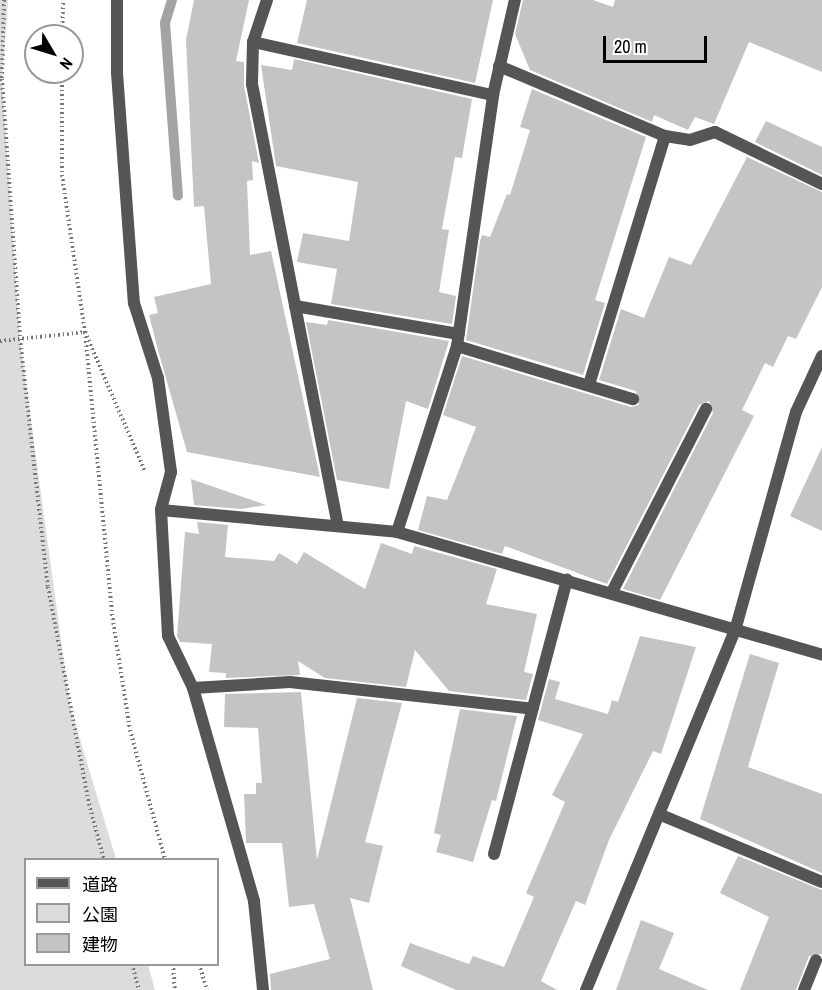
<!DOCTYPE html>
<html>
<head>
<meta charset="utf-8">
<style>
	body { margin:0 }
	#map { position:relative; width:822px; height:990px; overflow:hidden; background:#fff; font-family:"Archivo Narrow","Noto Sans JP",sans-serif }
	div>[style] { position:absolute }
	.green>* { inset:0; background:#dcdcdc }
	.stream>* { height:10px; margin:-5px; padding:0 5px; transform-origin:5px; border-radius:5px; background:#a3a3a3 }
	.building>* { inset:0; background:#c4c4c4 }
	.path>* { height:4px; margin-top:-2px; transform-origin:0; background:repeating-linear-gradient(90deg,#777 0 1.5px,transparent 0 4.5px) }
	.service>* { height:12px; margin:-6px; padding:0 6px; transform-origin:6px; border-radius:6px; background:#555 }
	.minor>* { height:12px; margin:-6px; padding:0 6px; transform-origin:6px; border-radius:6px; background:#555 }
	span { translate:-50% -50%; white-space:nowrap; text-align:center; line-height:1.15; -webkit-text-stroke:4.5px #fff; paint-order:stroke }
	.legend { position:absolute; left:24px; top:858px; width:195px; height:108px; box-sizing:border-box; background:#fff; border:2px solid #999; margin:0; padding:8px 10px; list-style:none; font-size:18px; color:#000 }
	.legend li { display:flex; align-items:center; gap:12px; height:30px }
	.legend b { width:30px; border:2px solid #999 }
	.north { position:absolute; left:24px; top:24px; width:60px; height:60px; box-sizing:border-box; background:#fff; border:2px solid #999; border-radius:50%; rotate:128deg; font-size:16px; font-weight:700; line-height:24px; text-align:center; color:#000 }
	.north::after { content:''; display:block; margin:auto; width:21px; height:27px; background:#000; clip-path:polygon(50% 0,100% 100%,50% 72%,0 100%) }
	.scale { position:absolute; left:603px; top:36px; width:104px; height:27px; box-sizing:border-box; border:3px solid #000; border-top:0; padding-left:8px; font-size:18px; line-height:21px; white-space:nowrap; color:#000; -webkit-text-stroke:4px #fff; paint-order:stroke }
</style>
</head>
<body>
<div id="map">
	<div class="green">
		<div style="clip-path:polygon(0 0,8px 0,2px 79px,20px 340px,70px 706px,116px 859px,26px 860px,26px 964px,148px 965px,155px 990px,0 990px)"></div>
	</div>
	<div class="stream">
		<div style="left:172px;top:0;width:24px;rotate:107deg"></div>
		<div style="left:165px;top:23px;width:173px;rotate:85.7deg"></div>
	</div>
	<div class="building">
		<div style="clip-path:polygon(194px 0,249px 0,236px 61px,244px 62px,244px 86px,259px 163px,252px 161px,253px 180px,247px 181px,250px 255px,271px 251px,320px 477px,187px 452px,158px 350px,149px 315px,158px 313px,154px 297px,211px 284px,204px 206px,194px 207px,186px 40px)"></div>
		<div style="clip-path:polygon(307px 0,493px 0,475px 83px,297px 43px)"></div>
		<div style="clip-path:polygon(523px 0,593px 0,613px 7px,615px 0,822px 0,822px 72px,749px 42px,714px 124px,695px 117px,688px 130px,654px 115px,652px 122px,530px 70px,515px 34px)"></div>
		<div style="clip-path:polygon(294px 59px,472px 99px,462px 158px,455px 157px,442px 229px,449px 230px,439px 292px,456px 296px,452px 324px,331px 304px,337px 269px,297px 262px,303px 233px,349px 241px,358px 182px,276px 166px,261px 65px,292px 70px)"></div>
		<div style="clip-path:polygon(532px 89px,646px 137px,595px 300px,605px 303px,583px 375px,466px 340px,480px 241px,482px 235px,490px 237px,507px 194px,510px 195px,530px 130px,520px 127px)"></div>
		<div style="clip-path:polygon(766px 121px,822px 147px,822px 175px,755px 142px)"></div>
		<div style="clip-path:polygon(747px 157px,822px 192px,822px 287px,796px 339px,788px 336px,773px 367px,765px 363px,742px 410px,754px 416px,660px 600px,623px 589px,713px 413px,709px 401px,699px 405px,607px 584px,505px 546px,502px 554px,418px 530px,427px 496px,447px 500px,476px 427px,443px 415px,462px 356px,631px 407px,639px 405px,636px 391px,599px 380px,621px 309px,644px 318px,669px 257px,691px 265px)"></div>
		<div style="clip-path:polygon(328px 320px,449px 341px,428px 409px,406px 401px,389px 489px,337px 480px,306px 322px,327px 325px)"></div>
		<div style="clip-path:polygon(822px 447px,822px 531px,790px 516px)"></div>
		<div style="clip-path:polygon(191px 479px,266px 505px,241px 509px,194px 505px)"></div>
		<div style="clip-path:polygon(197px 522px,228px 525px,225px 557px,274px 561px,279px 553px,297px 564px,304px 552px,365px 589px,381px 543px,412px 554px,414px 546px,497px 569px,486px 604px,537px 614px,524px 672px,533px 674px,526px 700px,449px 691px,415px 650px,406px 687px,325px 678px,298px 661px,300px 675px,226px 678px,226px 673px,209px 672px,212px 644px,180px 642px,177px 636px,185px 532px,199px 534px)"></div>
		<div style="clip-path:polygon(640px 636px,696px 647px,661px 754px,653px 751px,609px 840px,585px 905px,576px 901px,541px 981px,557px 990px,456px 990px,401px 966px,410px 943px,469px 964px,473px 956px,504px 967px,534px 897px,526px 893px,565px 802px,552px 795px,583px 734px,538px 720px,549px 679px,560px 682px,555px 699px,608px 714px,612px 700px,618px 702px)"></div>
		<div style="clip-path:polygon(750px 654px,779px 663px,748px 767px,822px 794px,822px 873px,700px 819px)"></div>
		<div style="clip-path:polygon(301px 692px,317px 860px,357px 698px,402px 703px,365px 842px,383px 846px,369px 903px,350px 898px,373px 990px,271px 990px,270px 974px,330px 959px,314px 904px,289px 907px,282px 843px,246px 843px,244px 794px,256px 794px,256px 783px,262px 783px,258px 728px,224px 727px,225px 694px)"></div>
		<div style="clip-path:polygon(460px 709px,517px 716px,496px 801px,492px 800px,473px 862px,436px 852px,441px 835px,434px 833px)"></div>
		<div style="clip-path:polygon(738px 856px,822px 890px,822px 954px,809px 956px,796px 990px,740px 990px,769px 917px,720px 893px)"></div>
		<div style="clip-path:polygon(641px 920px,674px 933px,659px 969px,708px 990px,616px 990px)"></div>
	</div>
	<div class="path">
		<div style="left:4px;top:0;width:79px;rotate:91.5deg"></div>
		<div style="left:2px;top:79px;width:261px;rotate:86deg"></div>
		<div style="left:20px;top:339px;width:250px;rotate:83.6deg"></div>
		<div style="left:48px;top:587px;width:221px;rotate:79.3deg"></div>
		<div style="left:89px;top:804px;width:58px;rotate:75deg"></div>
		<div style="left:62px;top:36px;width:36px;rotate:-88deg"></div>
		<div style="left:62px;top:72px;width:103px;rotate:90deg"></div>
		<div style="left:62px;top:175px;width:159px;rotate:81.7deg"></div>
		<div style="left:85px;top:332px;width:283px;rotate:84.5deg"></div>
		<div style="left:112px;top:614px;width:117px;rotate:81.2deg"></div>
		<div style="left:130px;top:730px;width:135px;rotate:74.9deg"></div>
		<div style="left:0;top:341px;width:85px;rotate:-6deg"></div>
		<div style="left:85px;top:332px;width:151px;rotate:66.7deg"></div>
		<div style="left:132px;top:964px;width:27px;rotate:75deg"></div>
		<div style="left:173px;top:964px;width:26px;rotate:86deg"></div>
		<div style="left:199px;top:964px;width:27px;rotate:73deg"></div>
	</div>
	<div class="service">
		<div style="left:665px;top:136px;width:25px;rotate:9deg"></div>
		<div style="left:690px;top:140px;width:26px;rotate:-18deg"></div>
		<div style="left:715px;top:132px;width:119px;rotate:25.9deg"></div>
		<div style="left:295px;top:306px;width:166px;rotate:9.7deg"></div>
	</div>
	<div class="minor">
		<div style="left:117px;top:0;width:73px;rotate:90deg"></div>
		<div style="left:117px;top:73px;width:231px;rotate:85.8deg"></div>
		<div style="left:134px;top:303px;width:79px;rotate:72.3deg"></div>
		<div style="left:158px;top:378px;width:95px;rotate:82.1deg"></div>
		<div style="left:171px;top:472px;width:39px;rotate:105deg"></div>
		<div style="left:161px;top:510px;width:126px;rotate:86.8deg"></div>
		<div style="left:168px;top:636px;width:58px;rotate:64.3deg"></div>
		<div style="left:193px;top:688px;width:222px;rotate:74deg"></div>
		<div style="left:254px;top:901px;width:89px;rotate:84.2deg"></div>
		<div style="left:267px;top:0;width:44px;rotate:108.4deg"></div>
		<div style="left:253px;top:42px;width:246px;rotate:12.5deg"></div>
		<div style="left:253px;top:42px;width:42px;rotate:91.4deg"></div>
		<div style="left:252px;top:84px;width:447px;rotate:79deg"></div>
		<div style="left:499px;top:66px;width:180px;rotate:22.9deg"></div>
		<div style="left:665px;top:136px;width:259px;rotate:107deg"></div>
		<div style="left:457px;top:346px;width:184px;rotate:16.8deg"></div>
		<div style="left:161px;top:510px;width:237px;rotate:5.3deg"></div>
		<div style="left:397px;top:532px;width:442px;rotate:16.1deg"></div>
		<div style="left:397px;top:532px;width:195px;rotate:-72.1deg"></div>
		<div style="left:457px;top:346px;width:254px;rotate:-81.8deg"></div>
		<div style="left:493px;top:95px;width:98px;rotate:-77deg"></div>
		<div style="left:612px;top:592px;width:206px;rotate:-62.8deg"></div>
		<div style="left:193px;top:688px;width:97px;rotate:-3.5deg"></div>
		<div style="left:290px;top:682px;width:244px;rotate:6.3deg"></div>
		<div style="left:661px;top:815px;width:174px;rotate:22.6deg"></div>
		<div style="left:494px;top:854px;width:284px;rotate:-75.1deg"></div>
		<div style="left:586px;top:990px;width:393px;rotate:-67.5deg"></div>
		<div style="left:736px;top:627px;width:223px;rotate:-74.4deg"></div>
		<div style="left:796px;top:412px;width:62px;rotate:-65.1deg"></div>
		<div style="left:804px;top:990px;width:32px;rotate:-68deg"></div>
	</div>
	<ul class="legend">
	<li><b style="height:8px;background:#555"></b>道路</li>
	<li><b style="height:16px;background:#dcdcdc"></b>公園</li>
	<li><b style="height:16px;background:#c4c4c4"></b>建物</li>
	</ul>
	<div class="north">N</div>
	<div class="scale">20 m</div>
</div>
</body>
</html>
